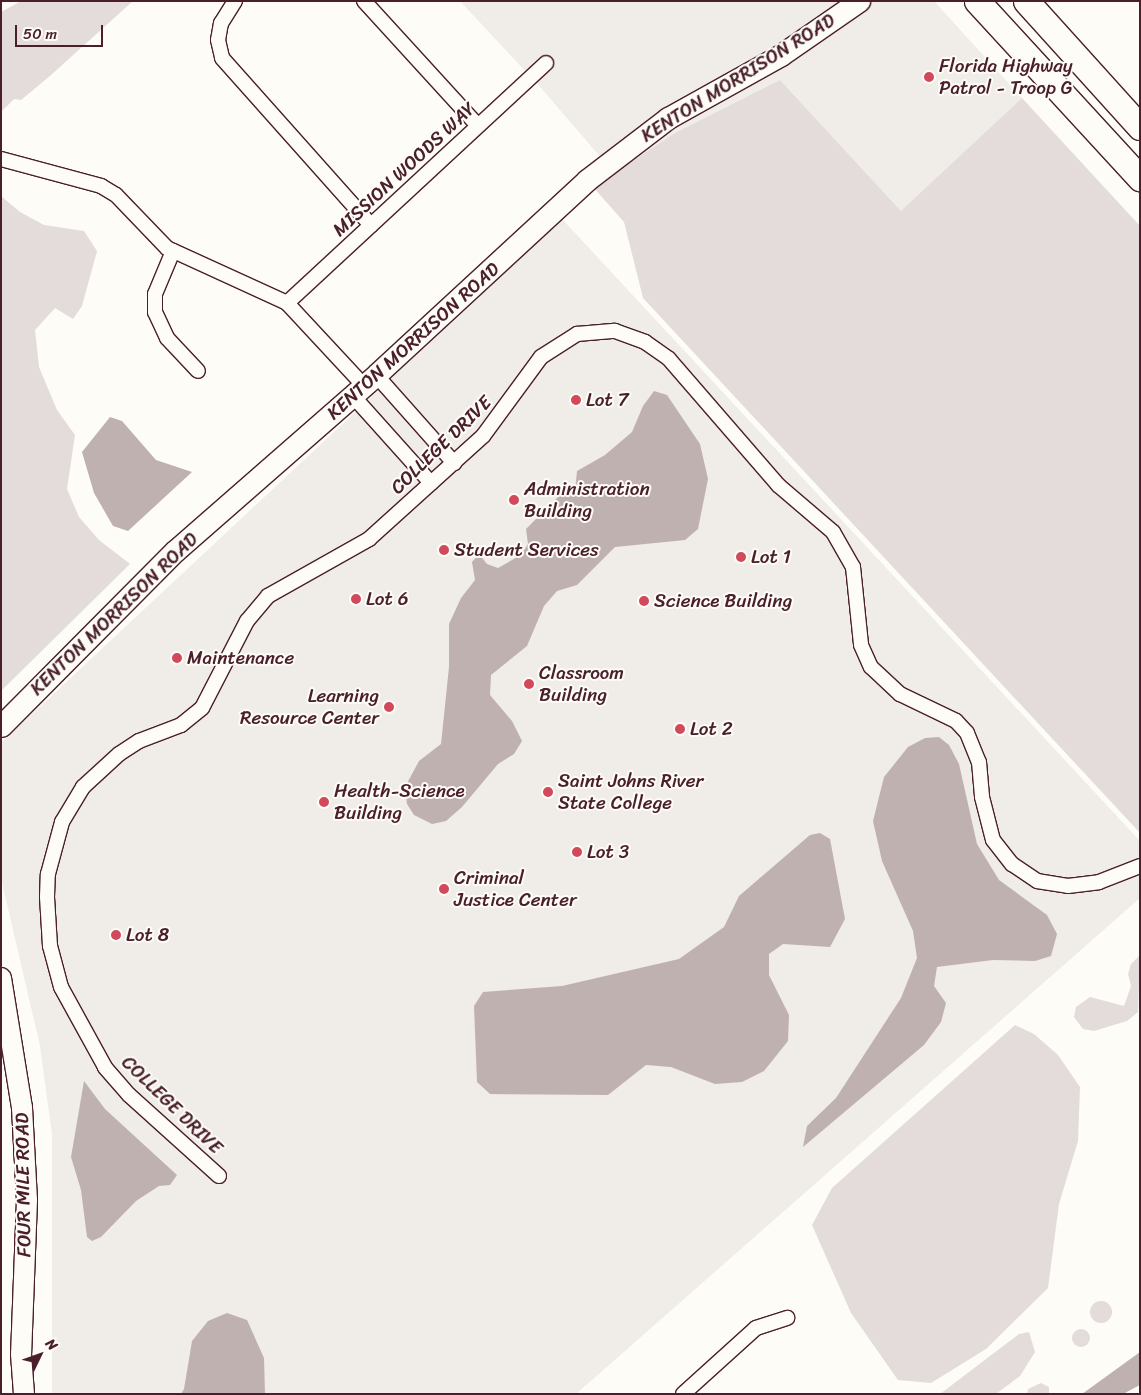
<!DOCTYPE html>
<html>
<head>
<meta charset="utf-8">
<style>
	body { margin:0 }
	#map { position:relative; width:1141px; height:1395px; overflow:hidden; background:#fdfcf7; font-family:Sriracha,sans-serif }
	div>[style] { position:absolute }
	.built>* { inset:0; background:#f0ece8 }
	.green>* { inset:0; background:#e3dcda }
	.round { border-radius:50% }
	.water>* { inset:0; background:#c0b1b1 }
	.roads { filter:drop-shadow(1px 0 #4a1f2b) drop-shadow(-1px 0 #4a1f2b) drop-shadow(0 1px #4a1f2b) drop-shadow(0 -1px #4a1f2b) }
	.street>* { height:14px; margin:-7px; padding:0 7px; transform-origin:7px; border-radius:7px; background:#fdfcf7 }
	.secondary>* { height:20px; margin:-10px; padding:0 10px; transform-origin:10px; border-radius:10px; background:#fdfcf7 }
	.primary>* { height:21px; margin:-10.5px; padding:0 10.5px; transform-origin:10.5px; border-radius:10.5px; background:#fdfcf7 }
	.highway>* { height:25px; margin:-12.5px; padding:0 12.5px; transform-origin:12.5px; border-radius:12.5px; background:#fdfcf7 }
	.dots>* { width:14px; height:14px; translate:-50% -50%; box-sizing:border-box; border:2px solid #fdfcf7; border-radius:50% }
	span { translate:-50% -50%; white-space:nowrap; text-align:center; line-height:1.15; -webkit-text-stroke:4px #fdfcf7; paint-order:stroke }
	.poi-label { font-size:19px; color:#4a1f2b }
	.left { translate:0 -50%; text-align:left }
	.right { translate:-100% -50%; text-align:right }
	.street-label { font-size:19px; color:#4a1f2b }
	.frame { position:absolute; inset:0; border:2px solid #4a1f2b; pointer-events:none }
	.north { position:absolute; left:15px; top:1330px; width:50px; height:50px; -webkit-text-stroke:4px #fdfcf7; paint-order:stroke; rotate:48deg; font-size:14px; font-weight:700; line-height:20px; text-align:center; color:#4a1f2b }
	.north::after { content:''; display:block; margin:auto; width:18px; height:22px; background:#4a1f2b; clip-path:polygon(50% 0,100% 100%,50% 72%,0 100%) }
	.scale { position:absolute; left:15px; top:25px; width:88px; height:22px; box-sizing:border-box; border:2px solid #4a1f2b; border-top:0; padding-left:6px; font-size:15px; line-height:18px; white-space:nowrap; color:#4a1f2b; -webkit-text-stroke:4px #fdfcf7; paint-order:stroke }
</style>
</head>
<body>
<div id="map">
	<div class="built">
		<div style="clip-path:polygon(460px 1px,850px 1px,603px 160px,535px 81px,555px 63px,547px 55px,527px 73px)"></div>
		<div style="clip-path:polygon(869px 1px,934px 1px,1022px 98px,902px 212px,780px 80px,675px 133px,614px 173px,610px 169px,645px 141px)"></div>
		<div style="clip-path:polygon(562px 219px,1140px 841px,1140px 898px,576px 1394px,52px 1394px,52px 1134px,40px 1046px,1px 878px,1px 743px)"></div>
	</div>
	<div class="green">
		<div style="clip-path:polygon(21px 1px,133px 1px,51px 75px,21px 100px,14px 99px,1px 112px,1px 12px)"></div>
		<div style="clip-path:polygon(780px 80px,901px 211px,1022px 98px,1140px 226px,1140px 833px,643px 298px,624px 222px,593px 187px,675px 133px)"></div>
		<div style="clip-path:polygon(1px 196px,20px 212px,44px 225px,84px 231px,97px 251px,82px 306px,73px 319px,55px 308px,35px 330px,39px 367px,57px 410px,75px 435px,67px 489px,79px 517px,99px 540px,130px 564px,1px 691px)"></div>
		<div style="clip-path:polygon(1140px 955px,1138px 1012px,1127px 1021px,1094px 1031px,1083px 1029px,1074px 1017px,1076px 1007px,1090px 997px,1124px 1006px,1131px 986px,1128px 974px,1131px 964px)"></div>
		<div style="clip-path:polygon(1015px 1025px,1034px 1034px,1058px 1055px,1080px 1087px,1078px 1141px,1059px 1204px,1048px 1288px,986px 1349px,931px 1383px,898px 1380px,851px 1313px,812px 1225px,832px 1188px)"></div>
		<div class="round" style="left:1090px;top:1301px;width:22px;height:22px"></div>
		<div class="round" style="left:1072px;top:1329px;width:18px;height:18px"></div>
		<div style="clip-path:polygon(1029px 1332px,1035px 1352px,1020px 1376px,996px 1394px,940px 1394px,1019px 1334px)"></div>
		<div style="clip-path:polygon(1041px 1383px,1049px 1387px,1049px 1394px,1027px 1394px,1028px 1389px)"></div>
	</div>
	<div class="water">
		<div style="clip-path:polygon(654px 391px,667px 395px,700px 444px,708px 479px,698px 529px,685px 540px,615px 547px,577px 585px,557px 591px,544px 606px,527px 646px,491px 675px,490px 695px,512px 721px,522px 741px,514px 754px,498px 764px,462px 807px,446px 821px,432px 824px,414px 815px,407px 804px,405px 787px,419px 761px,441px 744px,449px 667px,449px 624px,461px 598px,475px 580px,472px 562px,479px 554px,487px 564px,498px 568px,521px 555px,528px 544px,526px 529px,558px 497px,575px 491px,577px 471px,605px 455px,632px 432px,643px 406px)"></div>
		<div style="clip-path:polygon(110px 417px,122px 421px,156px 460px,192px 472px,128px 531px,113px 526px,94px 493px,82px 452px)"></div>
		<div style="clip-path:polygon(939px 737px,949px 745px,959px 764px,977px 844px,999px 880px,1047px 915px,1057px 934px,1051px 956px,1035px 961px,993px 960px,937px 967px,934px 986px,946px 1003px,941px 1022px,924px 1045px,803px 1147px,807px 1126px,836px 1098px,901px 998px,917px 958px,913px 931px,882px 861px,873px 821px,884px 777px,908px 747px,925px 738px)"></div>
		<div style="clip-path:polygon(820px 833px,830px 839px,845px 919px,830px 947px,783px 944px,769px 954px,769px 975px,789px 1015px,788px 1041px,764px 1071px,742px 1082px,715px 1084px,671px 1067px,646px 1065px,608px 1095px,490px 1094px,477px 1082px,474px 1006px,483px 992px,562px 986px,679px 959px,724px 927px,739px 896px,810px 835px)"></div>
		<div style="clip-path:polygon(84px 1081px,105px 1109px,177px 1175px,170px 1185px,159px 1186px,136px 1201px,101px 1237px,92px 1241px,87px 1237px,81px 1190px,71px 1157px)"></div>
		<div style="clip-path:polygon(227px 1313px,247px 1320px,264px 1358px,265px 1394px,181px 1394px,184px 1389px,192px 1341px,208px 1321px)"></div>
		<div style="clip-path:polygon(1140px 1352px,1140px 1385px,1123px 1394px,1082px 1394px)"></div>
	</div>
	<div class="roads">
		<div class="street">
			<div style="left:235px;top:1px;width:26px;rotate:122deg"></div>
			<div style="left:221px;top:23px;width:17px;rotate:100deg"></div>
			<div style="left:218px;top:40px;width:18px;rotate:77deg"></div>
			<div style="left:222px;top:58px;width:224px;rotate:48.3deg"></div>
			<div style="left:364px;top:1px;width:169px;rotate:47.6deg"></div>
			<div style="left:1px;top:159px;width:104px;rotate:15.1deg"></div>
			<div style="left:101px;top:186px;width:17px;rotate:31deg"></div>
			<div style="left:116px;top:195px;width:74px;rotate:46.1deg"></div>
			<div style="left:167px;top:248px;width:132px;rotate:24.6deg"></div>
			<div style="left:287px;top:303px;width:113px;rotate:47.1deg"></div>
			<div style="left:173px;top:251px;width:47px;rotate:112.7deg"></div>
			<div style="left:155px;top:294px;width:18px;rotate:90deg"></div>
			<div style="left:155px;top:312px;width:29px;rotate:65deg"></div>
			<div style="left:167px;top:338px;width:45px;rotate:46.8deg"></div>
			<div style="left:287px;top:303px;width:353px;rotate:-42.8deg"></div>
			<div style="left:376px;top:375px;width:118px;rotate:48.4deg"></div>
			<div style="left:353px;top:396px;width:117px;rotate:48.1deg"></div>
			<div style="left:219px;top:1176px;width:121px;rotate:-138deg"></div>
			<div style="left:129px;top:1095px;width:37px;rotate:-131deg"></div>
			<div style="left:105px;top:1067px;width:91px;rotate:-118.8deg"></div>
			<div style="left:61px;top:987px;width:42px;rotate:-105deg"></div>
			<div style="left:50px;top:946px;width:49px;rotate:-93.5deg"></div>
			<div style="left:47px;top:897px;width:23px;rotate:-88deg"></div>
			<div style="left:48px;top:874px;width:54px;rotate:-74.9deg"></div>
			<div style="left:62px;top:822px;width:41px;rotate:-59deg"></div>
			<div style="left:83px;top:787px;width:49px;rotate:-42.5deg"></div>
			<div style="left:119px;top:754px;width:24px;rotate:-33deg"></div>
			<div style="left:139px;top:741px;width:45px;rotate:-20.9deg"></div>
			<div style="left:181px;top:725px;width:27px;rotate:-39deg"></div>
			<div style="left:202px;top:708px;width:98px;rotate:-62.7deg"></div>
			<div style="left:247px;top:621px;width:33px;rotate:-50deg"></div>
			<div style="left:268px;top:596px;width:116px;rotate:-29.4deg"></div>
			<div style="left:369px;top:539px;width:154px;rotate:-42.1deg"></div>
			<div style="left:483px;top:436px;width:98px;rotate:-53.7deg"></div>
			<div style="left:541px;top:357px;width:43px;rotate:-32.6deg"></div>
			<div style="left:577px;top:334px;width:38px;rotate:-5deg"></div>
			<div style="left:615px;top:331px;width:32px;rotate:20deg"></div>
			<div style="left:645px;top:342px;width:29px;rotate:35deg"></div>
			<div style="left:669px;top:359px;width:167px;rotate:49.1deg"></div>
			<div style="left:778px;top:485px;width:72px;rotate:40.5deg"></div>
			<div style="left:833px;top:532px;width:40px;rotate:60.3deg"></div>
			<div style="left:853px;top:567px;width:78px;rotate:84.1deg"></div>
			<div style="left:861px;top:645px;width:24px;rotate:66deg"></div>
			<div style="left:871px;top:667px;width:40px;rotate:43deg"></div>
			<div style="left:900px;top:694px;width:62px;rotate:25.7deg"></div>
			<div style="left:956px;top:721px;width:16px;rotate:47deg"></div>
			<div style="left:967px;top:733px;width:31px;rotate:68deg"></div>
			<div style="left:979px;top:762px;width:35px;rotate:85deg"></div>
			<div style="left:982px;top:797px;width:44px;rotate:75.7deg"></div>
			<div style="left:993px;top:840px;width:31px;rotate:52deg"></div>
			<div style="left:1012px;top:864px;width:30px;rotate:34deg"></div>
			<div style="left:1037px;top:881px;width:31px;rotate:9deg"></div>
			<div style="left:1068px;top:886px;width:31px;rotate:-7deg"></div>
			<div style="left:1099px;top:882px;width:44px;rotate:-21.3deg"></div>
			<div style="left:683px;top:1394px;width:98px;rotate:-42.1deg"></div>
			<div style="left:756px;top:1328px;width:33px;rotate:-18deg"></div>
		</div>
		<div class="secondary">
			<div style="left:1px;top:978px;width:132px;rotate:80.8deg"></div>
			<div style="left:22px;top:1108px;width:92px;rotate:86.9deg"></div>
			<div style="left:27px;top:1200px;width:154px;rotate:92.2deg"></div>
			<div style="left:21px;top:1354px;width:40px;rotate:85.7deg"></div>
		</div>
		<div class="primary">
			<div style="left:1px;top:726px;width:247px;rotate:-45.2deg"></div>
			<div style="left:175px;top:551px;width:269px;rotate:-41.2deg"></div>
			<div style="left:377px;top:374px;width:286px;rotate:-42.7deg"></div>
			<div style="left:587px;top:180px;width:102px;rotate:-37.4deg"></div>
			<div style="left:668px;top:118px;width:129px;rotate:-29.1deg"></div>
			<div style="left:781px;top:55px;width:95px;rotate:-34.7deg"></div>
		</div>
		<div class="highway">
			<div style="left:977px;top:1px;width:241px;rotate:47.4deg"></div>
			<div style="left:1026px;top:1px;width:170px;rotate:47.9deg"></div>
		</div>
	</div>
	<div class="dots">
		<div style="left:929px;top:77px;background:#d1495b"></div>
		<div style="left:576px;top:400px;background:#d1495b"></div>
		<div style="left:514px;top:500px;background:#d1495b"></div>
		<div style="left:444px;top:550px;background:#d1495b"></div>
		<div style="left:741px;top:557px;background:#d1495b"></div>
		<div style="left:356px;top:599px;background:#d1495b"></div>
		<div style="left:644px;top:601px;background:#d1495b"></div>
		<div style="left:177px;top:658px;background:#d1495b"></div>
		<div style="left:529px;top:684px;background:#d1495b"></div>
		<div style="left:389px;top:707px;background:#d1495b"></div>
		<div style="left:680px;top:729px;background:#d1495b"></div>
		<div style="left:548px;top:792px;background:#d1495b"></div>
		<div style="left:324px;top:802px;background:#d1495b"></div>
		<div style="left:577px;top:852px;background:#d1495b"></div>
		<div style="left:444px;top:889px;background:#d1495b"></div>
		<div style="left:116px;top:935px;background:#d1495b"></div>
	</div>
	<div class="poi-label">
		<span class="left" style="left:939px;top:77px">Florida Highway<br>Patrol - Troop G</span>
		<span class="left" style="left:586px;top:400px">Lot 7</span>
		<span class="left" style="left:524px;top:500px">Administration<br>Building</span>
		<span class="left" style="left:454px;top:550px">Student Services</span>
		<span class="left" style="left:751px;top:557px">Lot 1</span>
		<span class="left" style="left:366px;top:599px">Lot 6</span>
		<span class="left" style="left:654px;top:601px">Science Building</span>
		<span class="left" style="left:187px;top:658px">Maintenance</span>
		<span class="left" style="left:539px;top:684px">Classroom<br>Building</span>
		<span class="right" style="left:379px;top:707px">Learning<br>Resource Center</span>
		<span class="left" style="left:690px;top:729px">Lot 2</span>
		<span class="left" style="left:558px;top:792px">Saint Johns River<br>State College</span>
		<span class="left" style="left:334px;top:802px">Health-Science<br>Building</span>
		<span class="left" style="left:587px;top:852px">Lot 3</span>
		<span class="left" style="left:454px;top:889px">Criminal<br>Justice Center</span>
		<span class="left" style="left:126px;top:935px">Lot 8</span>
	</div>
	<div class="street-label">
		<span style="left:738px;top:78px;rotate:-32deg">KENTON MORRISON ROAD</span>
		<span style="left:404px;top:169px;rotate:-43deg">MISSION WOODS WAY</span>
		<span style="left:413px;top:341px;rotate:-42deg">KENTON MORRISON ROAD</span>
		<span style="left:441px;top:445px;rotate:-44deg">COLLEGE DRIVE</span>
		<span style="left:114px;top:614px;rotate:-44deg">KENTON MORRISON ROAD</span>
		<span style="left:172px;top:1105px;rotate:44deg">COLLEGE DRIVE</span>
		<span style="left:23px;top:1185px;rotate:-91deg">FOUR MILE ROAD</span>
	</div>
	<div class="frame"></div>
	<div class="north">N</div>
	<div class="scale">50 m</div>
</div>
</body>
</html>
